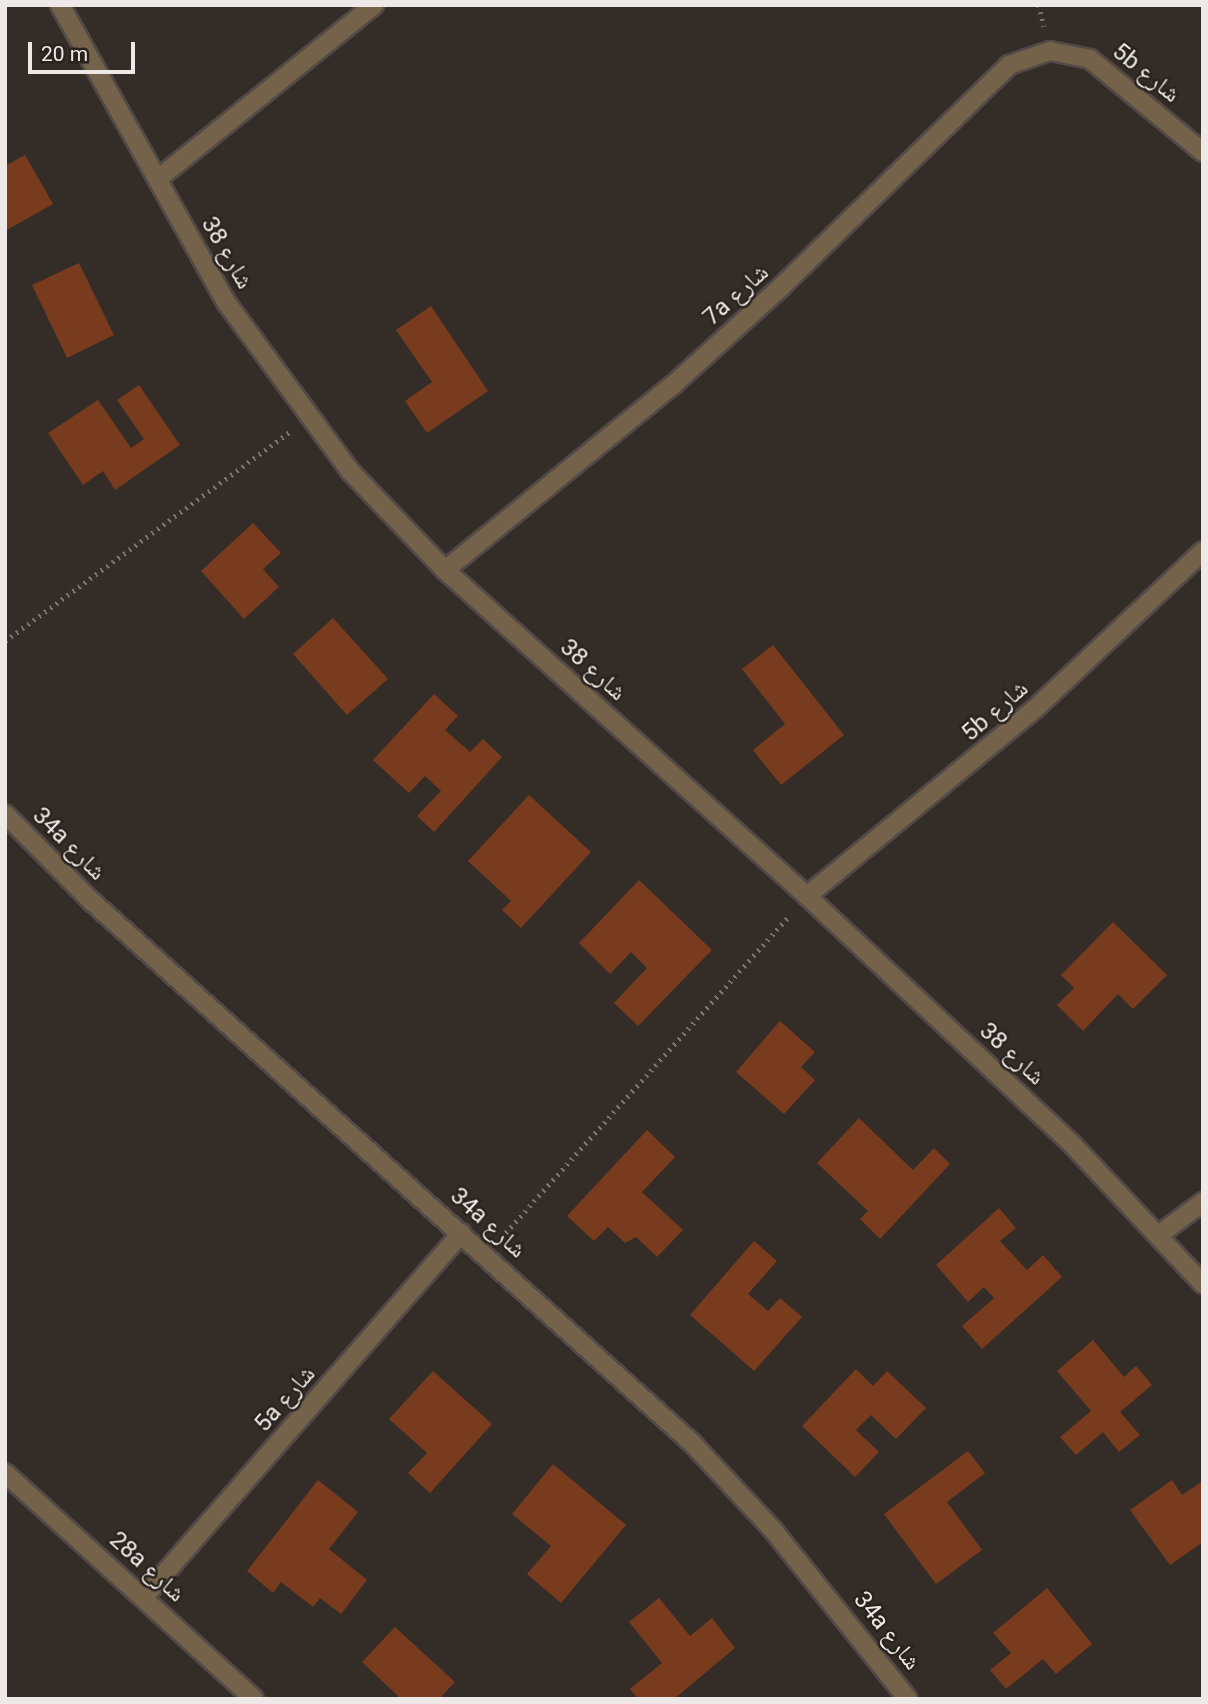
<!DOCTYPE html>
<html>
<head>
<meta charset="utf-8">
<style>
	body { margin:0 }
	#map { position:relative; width:1208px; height:1704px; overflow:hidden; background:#342c27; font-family:Roboto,"Noto Naskh Arabic",sans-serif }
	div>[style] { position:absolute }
	.building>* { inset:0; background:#783b1e }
	.path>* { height:4.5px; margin-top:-2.25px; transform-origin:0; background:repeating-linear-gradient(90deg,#7a736f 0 2px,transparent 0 7px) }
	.roads { filter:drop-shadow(2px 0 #524a46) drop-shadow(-2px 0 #524a46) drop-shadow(0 2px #524a46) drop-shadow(0 -2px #524a46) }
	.minor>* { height:18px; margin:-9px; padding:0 9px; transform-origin:9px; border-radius:9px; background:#75624a }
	span { translate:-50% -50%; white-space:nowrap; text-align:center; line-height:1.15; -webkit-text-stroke:5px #2a231d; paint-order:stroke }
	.street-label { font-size:24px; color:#eee9e6 }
	.frame { position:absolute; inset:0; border:7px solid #eee9e6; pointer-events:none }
	.scale { position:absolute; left:28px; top:42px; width:107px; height:32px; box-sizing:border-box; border:4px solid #eee9e6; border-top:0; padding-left:9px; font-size:21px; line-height:24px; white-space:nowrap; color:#eee9e6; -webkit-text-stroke:5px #2a231d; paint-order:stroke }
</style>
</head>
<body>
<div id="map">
	<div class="building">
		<div style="clip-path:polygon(25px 155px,53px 204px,5px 231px,5px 166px)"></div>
		<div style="clip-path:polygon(79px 263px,114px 335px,67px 358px,32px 285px)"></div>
		<div style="clip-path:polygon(431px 306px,488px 391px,427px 433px,405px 401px,432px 382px,396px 330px)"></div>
		<div style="clip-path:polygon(139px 385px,180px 445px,115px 490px,103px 471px,83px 485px,48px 433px,98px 400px,131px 448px,144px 439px,117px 400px)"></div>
		<div style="clip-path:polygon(253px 523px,281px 553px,263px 569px,279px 587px,244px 619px,201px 571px)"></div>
		<div style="clip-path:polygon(333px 618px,388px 679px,347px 715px,293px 654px)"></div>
		<div style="clip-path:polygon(773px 645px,844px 735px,781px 785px,753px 750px,785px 724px,742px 669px)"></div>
		<div style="clip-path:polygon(434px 694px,458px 716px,445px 730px,470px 752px,483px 739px,502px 757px,434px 832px,417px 816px,441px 791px,425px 776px,409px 793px,373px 760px)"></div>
		<div style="clip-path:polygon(529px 795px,591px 852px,521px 928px,502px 910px,511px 901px,468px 861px)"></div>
		<div style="clip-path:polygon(639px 880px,712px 950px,638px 1026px,614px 1003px,647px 968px,631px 952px,610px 974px,579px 943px)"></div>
		<div style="clip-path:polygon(1113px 922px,1167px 975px,1133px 1009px,1118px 994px,1083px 1031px,1057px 1005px,1074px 988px,1061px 975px)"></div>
		<div style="clip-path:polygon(780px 1021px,815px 1052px,801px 1067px,815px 1080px,784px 1114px,736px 1072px)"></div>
		<div style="clip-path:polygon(859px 1118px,913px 1170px,934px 1148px,950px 1164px,880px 1239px,860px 1219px,868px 1211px,817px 1163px)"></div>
		<div style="clip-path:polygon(647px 1130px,675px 1157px,642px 1192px,683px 1230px,657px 1257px,636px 1237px,625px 1243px,608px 1227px,594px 1241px,567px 1216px)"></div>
		<div style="clip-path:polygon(999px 1208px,1016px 1228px,1000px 1241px,1027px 1270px,1043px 1255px,1062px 1277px,982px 1349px,962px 1326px,994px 1298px,984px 1287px,968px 1302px,936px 1265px)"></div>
		<div style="clip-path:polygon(754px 1241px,777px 1261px,748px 1294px,768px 1311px,780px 1298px,802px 1317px,754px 1371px,690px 1315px)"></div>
		<div style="clip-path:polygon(1093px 1340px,1124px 1377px,1136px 1366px,1152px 1385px,1120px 1412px,1140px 1435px,1119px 1452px,1103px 1432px,1076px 1455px,1060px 1437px,1091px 1411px,1057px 1371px)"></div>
		<div style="clip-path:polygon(856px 1369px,873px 1386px,887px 1371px,926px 1408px,896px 1439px,871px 1415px,856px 1430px,879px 1452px,855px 1477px,802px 1426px)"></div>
		<div style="clip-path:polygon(433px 1371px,492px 1424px,430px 1493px,408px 1473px,427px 1453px,389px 1419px)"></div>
		<div style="clip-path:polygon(968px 1451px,985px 1473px,947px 1502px,982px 1550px,936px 1584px,884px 1514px)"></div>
		<div style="clip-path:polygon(553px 1464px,626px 1525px,561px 1603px,527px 1574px,551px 1546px,512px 1514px)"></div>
		<div style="clip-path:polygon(318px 1480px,358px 1512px,329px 1549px,367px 1580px,341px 1614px,320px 1598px,313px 1607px,281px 1582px,273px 1593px,247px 1571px)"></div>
		<div style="clip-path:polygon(1172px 1480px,1182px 1495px,1203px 1481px,1203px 1542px,1170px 1565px,1130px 1510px)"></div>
		<div style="clip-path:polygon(1047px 1588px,1092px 1644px,1056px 1674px,1043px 1659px,1006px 1689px,990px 1670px,1011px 1653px,993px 1633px)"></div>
		<div style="clip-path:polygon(659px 1598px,690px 1636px,712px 1618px,735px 1648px,674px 1699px,638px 1699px,630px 1689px,662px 1663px,629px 1622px)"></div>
		<div style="clip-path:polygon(395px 1627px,455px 1682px,439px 1699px,401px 1699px,362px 1662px)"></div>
	</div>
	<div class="path">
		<div style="left:1039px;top:5px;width:22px;rotate:77deg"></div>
		<div style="left:5px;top:641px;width:353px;rotate:-36.3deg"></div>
		<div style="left:501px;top:1238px;width:432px;rotate:-48.2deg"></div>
	</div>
	<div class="roads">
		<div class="minor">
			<div style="left:60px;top:5px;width:340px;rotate:60.8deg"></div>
			<div style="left:226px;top:302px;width:210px;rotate:53.7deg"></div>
			<div style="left:350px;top:471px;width:137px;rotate:46.2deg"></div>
			<div style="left:445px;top:570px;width:487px;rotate:42deg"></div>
			<div style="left:807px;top:896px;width:362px;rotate:43.1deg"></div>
			<div style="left:1071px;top:1143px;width:193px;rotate:46.9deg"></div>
			<div style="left:159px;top:178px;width:276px;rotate:-38.8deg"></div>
			<div style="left:445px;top:570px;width:294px;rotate:-39.1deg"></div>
			<div style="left:673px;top:385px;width:147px;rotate:-42.2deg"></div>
			<div style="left:782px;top:286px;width:317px;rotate:-44.2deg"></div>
			<div style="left:1009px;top:65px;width:43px;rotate:-18.9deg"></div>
			<div style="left:1050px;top:51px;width:41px;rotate:11.3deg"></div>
			<div style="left:1090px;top:59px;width:146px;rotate:39.5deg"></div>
			<div style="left:5px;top:814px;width:118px;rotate:45.3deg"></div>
			<div style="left:88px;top:898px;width:814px;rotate:42.06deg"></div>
			<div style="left:692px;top:1443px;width:119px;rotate:47deg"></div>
			<div style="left:773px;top:1530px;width:216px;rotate:51.4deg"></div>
			<div style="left:807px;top:896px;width:296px;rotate:-39.4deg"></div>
			<div style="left:1036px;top:708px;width:229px;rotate:-43.2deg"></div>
			<div style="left:1160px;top:1234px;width:54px;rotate:-36.7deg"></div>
			<div style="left:5px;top:1473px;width:336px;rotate:42.2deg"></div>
			<div style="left:144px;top:1597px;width:483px;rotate:-48.9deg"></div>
		</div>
	</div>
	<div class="street-label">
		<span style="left:1146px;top:73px;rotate:39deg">5b شارع</span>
		<span style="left:227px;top:253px;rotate:60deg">شارع 38</span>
		<span style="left:736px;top:295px;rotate:-42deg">7a شارع</span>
		<span style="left:593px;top:670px;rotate:42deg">شارع 38</span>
		<span style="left:995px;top:711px;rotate:-41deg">5b شارع</span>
		<span style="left:69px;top:844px;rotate:45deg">34a شارع</span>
		<span style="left:1012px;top:1054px;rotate:43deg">شارع 38</span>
		<span style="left:488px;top:1223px;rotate:42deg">34a شارع</span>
		<span style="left:285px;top:1399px;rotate:-49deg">5a شارع</span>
		<span style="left:147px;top:1567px;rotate:42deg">28a شارع</span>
		<span style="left:887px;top:1631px;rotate:52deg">34a شارع</span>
	</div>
	<div class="frame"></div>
	<div class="scale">20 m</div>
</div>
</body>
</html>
